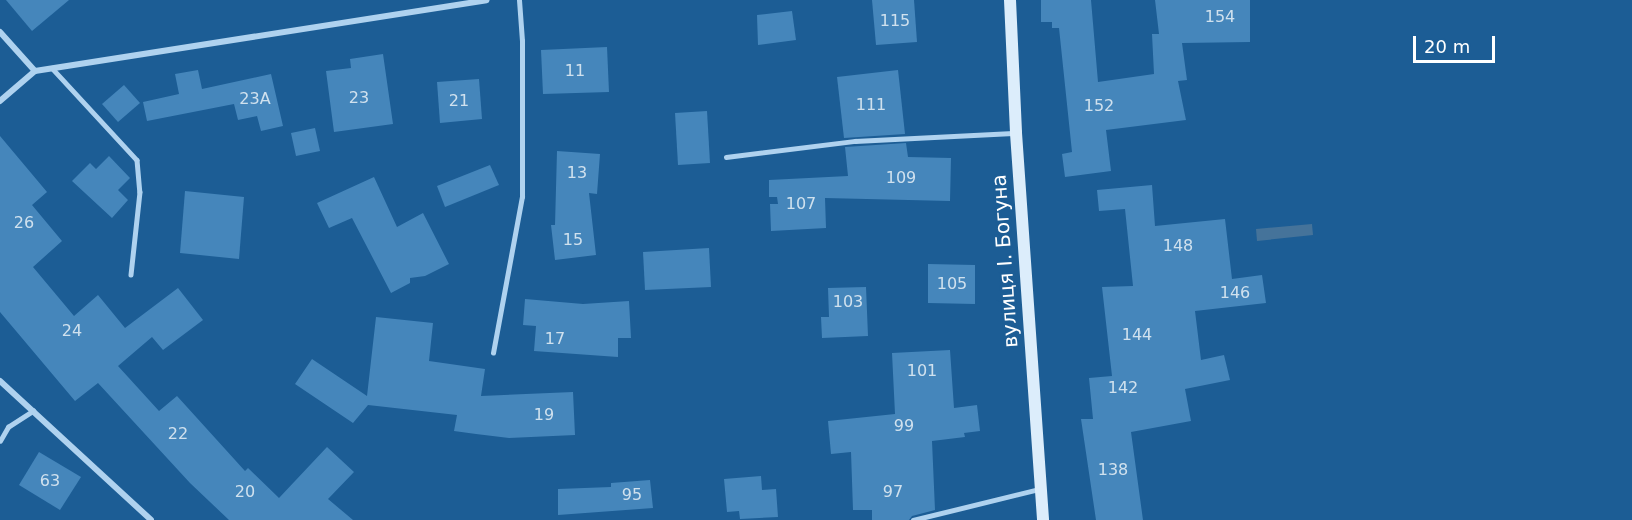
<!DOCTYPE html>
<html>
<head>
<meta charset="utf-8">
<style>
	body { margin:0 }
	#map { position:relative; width:1632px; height:520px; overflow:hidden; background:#1c5d95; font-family:"DejaVu Sans",sans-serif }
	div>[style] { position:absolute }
	.water>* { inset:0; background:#45739a }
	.building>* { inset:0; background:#4586bb }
	.lane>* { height:4.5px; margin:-2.25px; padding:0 2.25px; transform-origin:2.25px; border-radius:2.25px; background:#afd2ef }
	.street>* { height:6px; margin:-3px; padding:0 3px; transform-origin:3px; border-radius:3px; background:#afd2ef }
	.secondary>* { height:12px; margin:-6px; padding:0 6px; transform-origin:6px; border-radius:6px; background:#dcedfb }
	span { translate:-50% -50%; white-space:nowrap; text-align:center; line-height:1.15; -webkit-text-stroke:5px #1c5d95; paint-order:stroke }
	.number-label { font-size:16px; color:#d0e1ee }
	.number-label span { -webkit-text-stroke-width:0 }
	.street-label { font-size:20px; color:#fff }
	.scale { position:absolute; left:1413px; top:36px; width:82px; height:27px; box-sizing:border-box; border:3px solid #fff; border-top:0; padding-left:8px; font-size:18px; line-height:21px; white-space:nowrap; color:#fff; -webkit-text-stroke:4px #1c5d95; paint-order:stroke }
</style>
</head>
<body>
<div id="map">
	<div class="water">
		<div style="clip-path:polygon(1312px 224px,1313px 235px,1257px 241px,1256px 229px)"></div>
	</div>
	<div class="building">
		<div style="clip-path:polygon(6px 0,69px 0,32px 31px)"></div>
		<div style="clip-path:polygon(872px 0,914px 0,917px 42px,876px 45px)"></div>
		<div style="clip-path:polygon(1041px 0,1091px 0,1098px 82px,1154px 74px,1152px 34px,1159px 34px,1155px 0,1250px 0,1250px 42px,1182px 43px,1187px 80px,1178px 81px,1186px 120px,1106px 130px,1111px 171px,1065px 177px,1062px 154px,1072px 152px,1059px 28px,1052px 28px,1052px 22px,1041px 22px)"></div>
		<div style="clip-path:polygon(792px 11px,796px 40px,758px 45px,757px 15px)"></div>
		<div style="clip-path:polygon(607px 47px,609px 92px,543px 94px,541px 50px)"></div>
		<div style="clip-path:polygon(383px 54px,393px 124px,334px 132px,326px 71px,351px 68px,350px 59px)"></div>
		<div style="clip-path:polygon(198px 70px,202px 89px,271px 74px,283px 126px,261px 131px,257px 116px,238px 120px,234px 104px,147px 121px,143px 102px,179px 94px,175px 74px)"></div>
		<div style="clip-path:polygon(898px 70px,905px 134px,844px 138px,837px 77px)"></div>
		<div style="clip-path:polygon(479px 79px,482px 119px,440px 123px,437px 82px)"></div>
		<div style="clip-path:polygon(124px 85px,140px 103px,118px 122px,102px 104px)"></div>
		<div style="clip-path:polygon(707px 111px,710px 163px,678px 165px,675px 113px)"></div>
		<div style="clip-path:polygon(315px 128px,320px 151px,296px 156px,291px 133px)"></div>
		<div style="clip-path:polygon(0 136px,47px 192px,32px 205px,62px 241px,33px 267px,74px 316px,98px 295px,125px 328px,178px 288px,203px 320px,163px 350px,152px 337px,118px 366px,159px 411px,177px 396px,245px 471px,248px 468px,279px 498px,327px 447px,354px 472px,328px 499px,353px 520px,229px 520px,190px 483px,98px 383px,75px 401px,0 312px)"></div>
		<div style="clip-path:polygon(906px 143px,908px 157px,951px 158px,950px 201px,825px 198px,826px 228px,771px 231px,770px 204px,778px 204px,777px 197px,769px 197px,769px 180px,848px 176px,845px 147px)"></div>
		<div style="clip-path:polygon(557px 151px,600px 154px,597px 194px,589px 193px,596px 255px,555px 260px,551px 225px,555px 225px)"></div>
		<div style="clip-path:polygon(109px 156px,130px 178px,118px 190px,128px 200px,112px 218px,72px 181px,90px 163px,96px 169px)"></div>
		<div style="clip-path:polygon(490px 165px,499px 185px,445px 207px,437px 186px)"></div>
		<div style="clip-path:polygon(374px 177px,397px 227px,423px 213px,449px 264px,425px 276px,410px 278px,410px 283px,391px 293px,352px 218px,329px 228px,317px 203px)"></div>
		<div style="clip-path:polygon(1152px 185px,1155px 226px,1225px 219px,1232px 279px,1262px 275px,1266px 303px,1195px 311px,1201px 360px,1224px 355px,1230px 380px,1185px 389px,1191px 421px,1131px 432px,1143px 520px,1096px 520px,1081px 419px,1093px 419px,1089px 378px,1112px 376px,1102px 287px,1133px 286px,1125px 209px,1099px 211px,1097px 190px)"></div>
		<div style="clip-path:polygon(185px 191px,244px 197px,239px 259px,180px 253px)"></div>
		<div style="clip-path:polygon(709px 248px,711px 287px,645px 290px,643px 252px)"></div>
		<div style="clip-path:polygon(928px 264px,975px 265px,975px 304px,928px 303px)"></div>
		<div style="clip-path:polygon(866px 287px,868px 336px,822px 338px,821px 317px,829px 317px,828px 288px)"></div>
		<div style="clip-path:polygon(525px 299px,583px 304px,629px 301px,631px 338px,618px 338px,618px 357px,534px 351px,536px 326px,523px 325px)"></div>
		<div style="clip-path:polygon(376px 317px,433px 323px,429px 361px,485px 369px,481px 396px,573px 392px,575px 435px,509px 438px,476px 434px,454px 431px,457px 415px,368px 405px,353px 423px,295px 384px,312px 359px,367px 396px)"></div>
		<div style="clip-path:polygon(950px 350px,954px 408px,977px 405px,980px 431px,964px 433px,965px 437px,932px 441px,935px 510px,912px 516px,909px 520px,872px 520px,872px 510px,853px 510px,851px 452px,831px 454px,828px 421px,895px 414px,892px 353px)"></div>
		<div style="clip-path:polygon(39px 452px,81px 477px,60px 510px,19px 485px)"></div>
		<div style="clip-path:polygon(761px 476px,762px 490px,776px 489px,778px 517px,740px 519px,739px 511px,727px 512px,724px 479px)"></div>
		<div style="clip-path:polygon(650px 480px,653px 508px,558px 515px,558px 489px,611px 487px,611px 483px)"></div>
	</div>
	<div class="lane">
		<div style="left:52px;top:68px;width:125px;rotate:47.3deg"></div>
		<div style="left:137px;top:160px;width:32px;rotate:85deg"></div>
		<div style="left:140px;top:192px;width:83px;rotate:96.2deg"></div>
		<div style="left:726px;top:157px;width:130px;rotate:-7.1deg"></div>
		<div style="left:855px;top:141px;width:158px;rotate:-2.9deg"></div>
		<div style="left:493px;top:353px;width:159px;rotate:-79.5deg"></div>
		<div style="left:522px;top:197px;width:156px;rotate:-90deg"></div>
		<div style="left:522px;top:41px;width:41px;rotate:-94.2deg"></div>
		<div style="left:0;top:441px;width:16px;rotate:-60deg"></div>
		<div style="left:8px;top:427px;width:30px;rotate:-33deg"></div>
		<div style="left:913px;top:520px;width:130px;rotate:-13.8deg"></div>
	</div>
	<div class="street">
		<div style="left:0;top:32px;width:52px;rotate:48.1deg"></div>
		<div style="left:0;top:101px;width:46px;rotate:-40.6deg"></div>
		<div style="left:35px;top:71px;width:457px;rotate:-8.9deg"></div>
		<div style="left:0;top:381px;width:205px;rotate:42.6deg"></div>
	</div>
	<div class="secondary">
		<div style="left:1010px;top:0;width:133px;rotate:87.4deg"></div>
		<div style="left:1016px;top:133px;width:388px;rotate:86deg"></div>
	</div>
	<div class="number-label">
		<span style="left:1220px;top:17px">154</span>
		<span style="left:895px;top:21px">115</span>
		<span style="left:575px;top:71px">11</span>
		<span style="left:359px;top:98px">23</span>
		<span style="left:255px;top:99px">23А</span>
		<span style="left:459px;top:101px">21</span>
		<span style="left:871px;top:105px">111</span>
		<span style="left:1099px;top:106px">152</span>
		<span style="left:577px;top:173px">13</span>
		<span style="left:901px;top:178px">109</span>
		<span style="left:801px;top:204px">107</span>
		<span style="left:24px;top:223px">26</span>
		<span style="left:573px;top:240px">15</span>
		<span style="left:1178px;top:246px">148</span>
		<span style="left:952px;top:284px">105</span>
		<span style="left:1235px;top:293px">146</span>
		<span style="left:848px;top:302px">103</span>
		<span style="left:72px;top:331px">24</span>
		<span style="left:1137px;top:335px">144</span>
		<span style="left:555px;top:339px">17</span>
		<span style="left:922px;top:371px">101</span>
		<span style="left:1123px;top:388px">142</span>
		<span style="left:544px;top:415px">19</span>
		<span style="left:904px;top:426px">99</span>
		<span style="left:178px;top:434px">22</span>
		<span style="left:1113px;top:470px">138</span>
		<span style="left:50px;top:481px">63</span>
		<span style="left:245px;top:492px">20</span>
		<span style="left:893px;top:492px">97</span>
		<span style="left:632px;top:495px">95</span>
	</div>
	<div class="street-label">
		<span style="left:1005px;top:261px;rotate:-94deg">вулиця І. Богуна</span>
	</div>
	<div class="scale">20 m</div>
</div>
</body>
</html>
